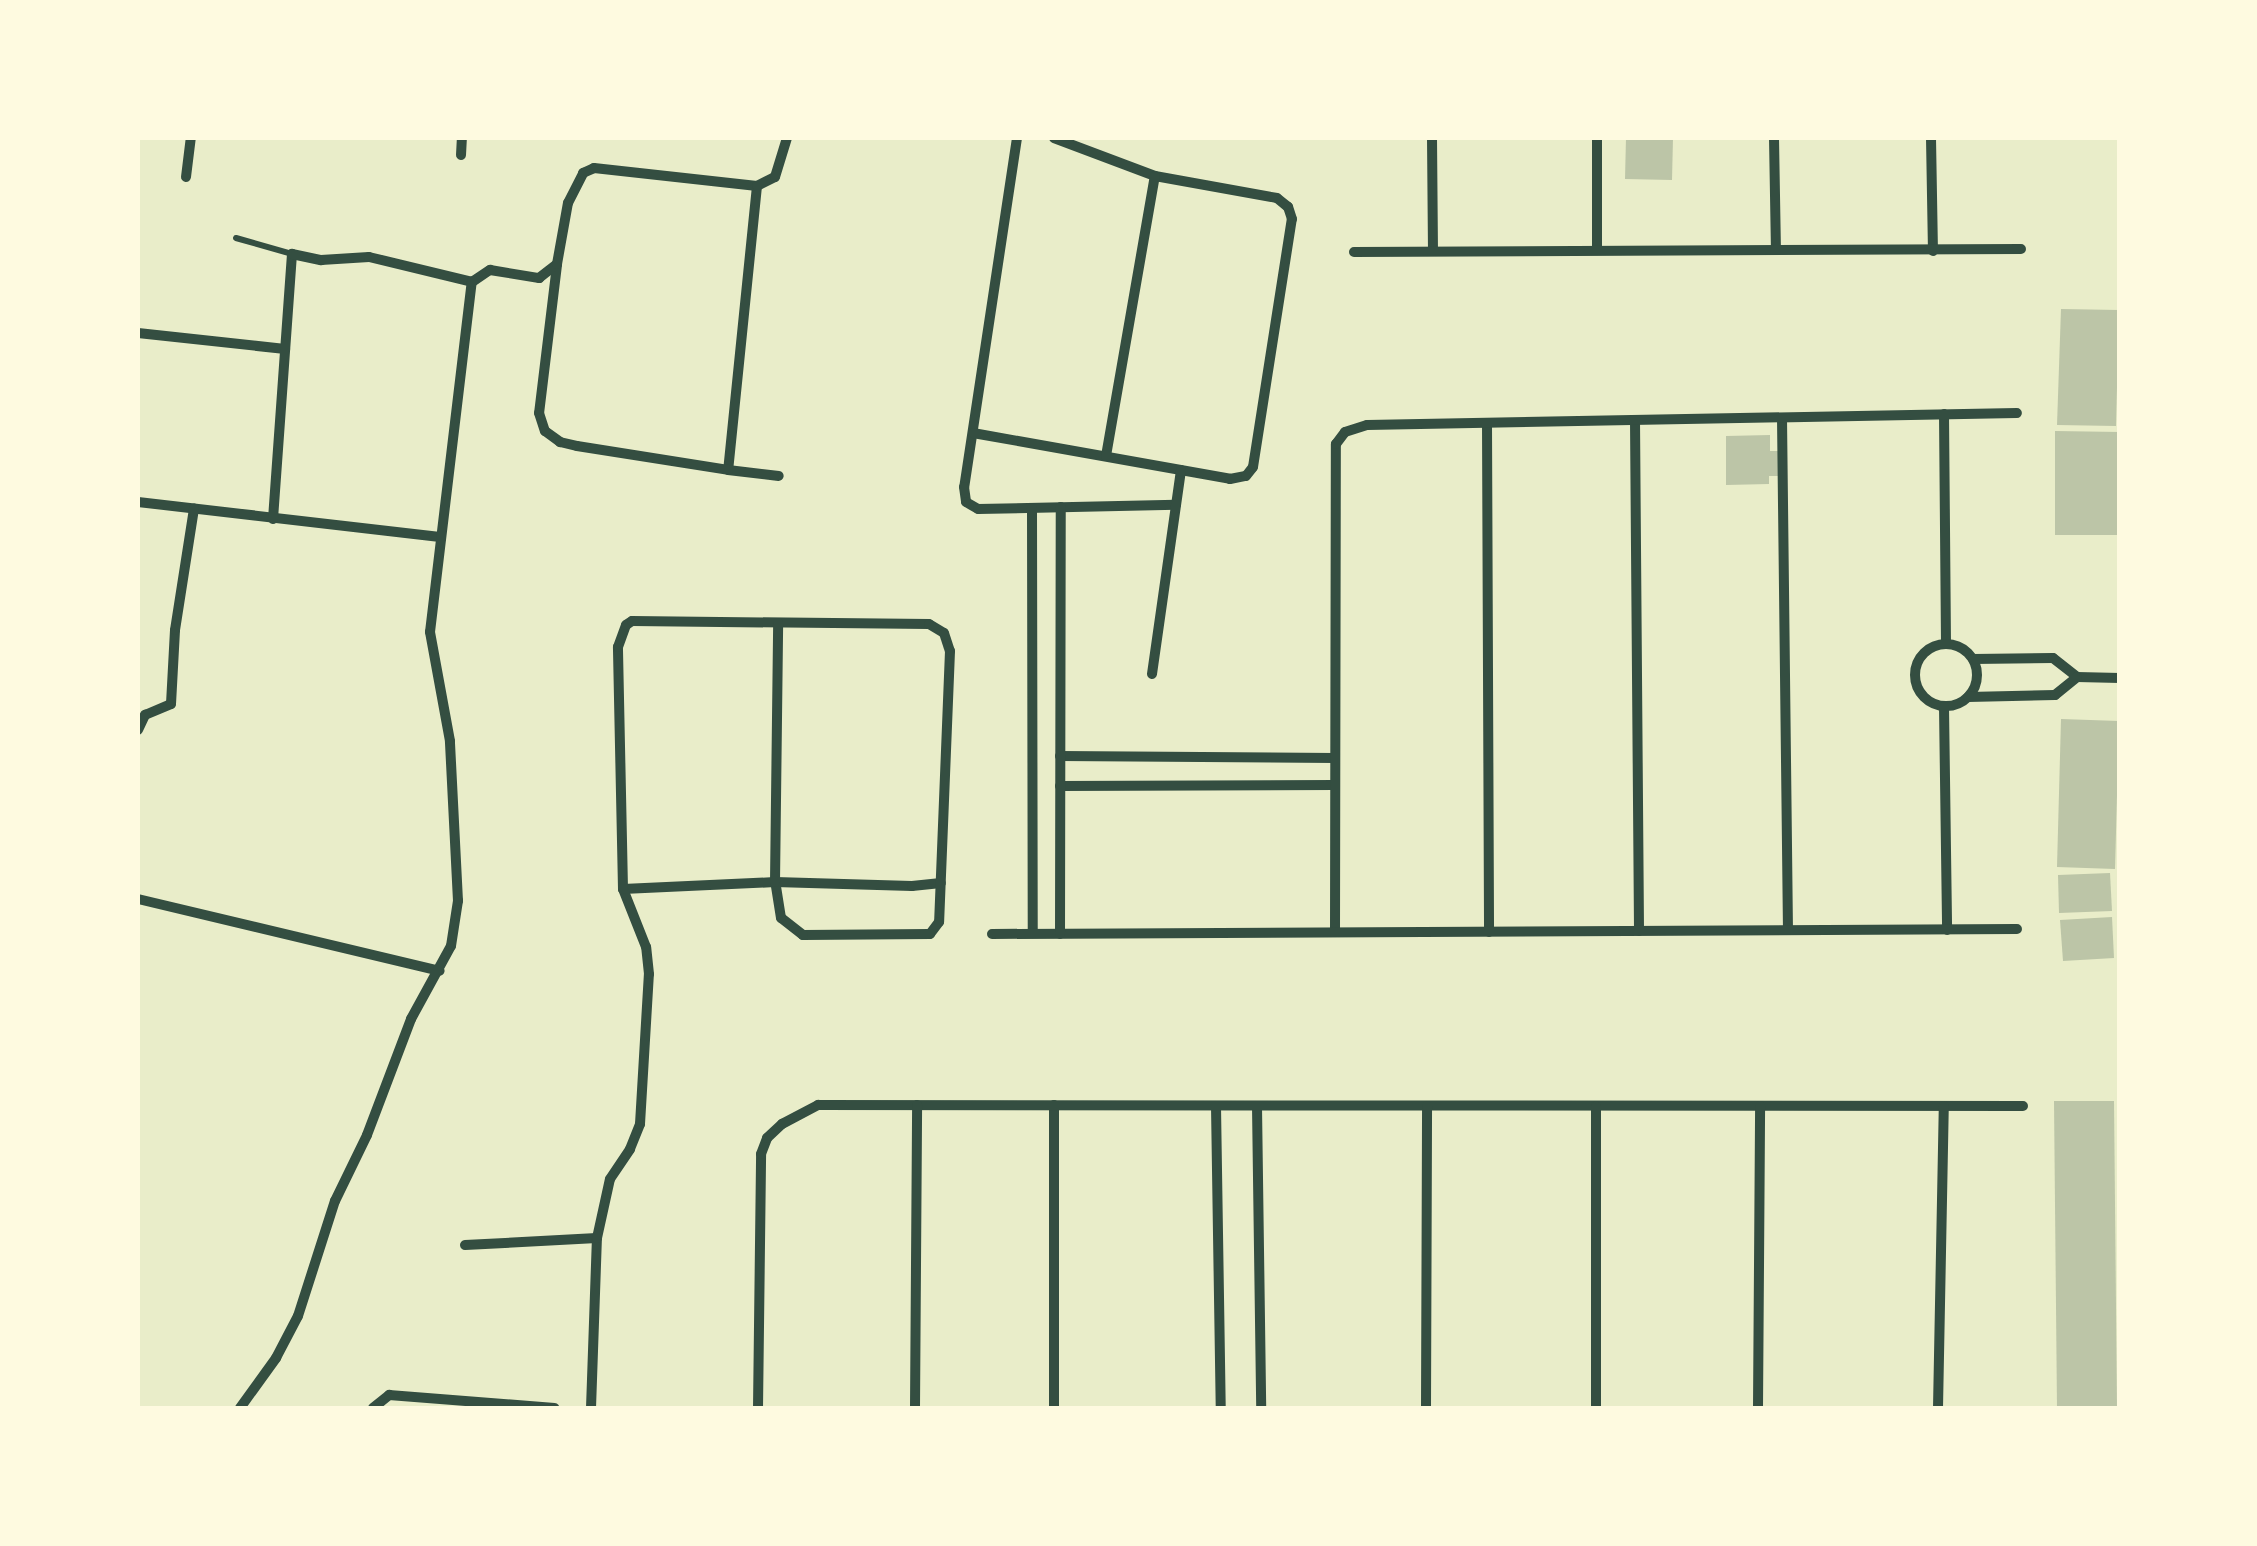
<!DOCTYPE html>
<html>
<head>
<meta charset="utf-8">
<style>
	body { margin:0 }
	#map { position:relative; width:2257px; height:1546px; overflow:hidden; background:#e9edc9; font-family:"Open Sans",sans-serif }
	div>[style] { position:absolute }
	.building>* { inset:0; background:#bcc5a7 }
	.service>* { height:6px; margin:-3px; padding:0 3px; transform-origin:3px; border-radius:3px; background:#344e41 }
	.minor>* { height:10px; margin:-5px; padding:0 5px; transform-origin:5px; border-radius:5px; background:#344e41 }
	.minor>.ring { margin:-5px; padding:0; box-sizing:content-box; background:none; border:10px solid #344e41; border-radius:50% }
	span { translate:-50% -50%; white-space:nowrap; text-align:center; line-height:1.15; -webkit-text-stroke:8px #fefae0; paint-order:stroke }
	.frame { position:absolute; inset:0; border:140px solid #fefae0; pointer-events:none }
</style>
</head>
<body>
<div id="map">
	<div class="building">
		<div style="clip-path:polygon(1626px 138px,1673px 138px,1672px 180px,1625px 179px)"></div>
		<div style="clip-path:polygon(2061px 309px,2119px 310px,2116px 426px,2057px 425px)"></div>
		<div style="clip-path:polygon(2055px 431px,2120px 432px,2120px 535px,2055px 535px)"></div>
		<div style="clip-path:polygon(1770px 435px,1770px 451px,1779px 451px,1779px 476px,1769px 476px,1769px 484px,1726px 485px,1726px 436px)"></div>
		<div style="clip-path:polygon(2061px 719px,2119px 721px,2115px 869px,2057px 867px)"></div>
		<div style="clip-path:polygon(2110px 873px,2112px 911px,2059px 913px,2058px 875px)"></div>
		<div style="clip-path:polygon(2112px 917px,2114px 958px,2063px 961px,2060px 920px)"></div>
		<div style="clip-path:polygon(2054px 1101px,2114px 1101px,2117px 1408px,2057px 1408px)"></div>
	</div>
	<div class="service">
		<div style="left:236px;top:238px;width:58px;rotate:15.9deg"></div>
	</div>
	<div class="minor">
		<div style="left:1017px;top:138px;width:353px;rotate:98.6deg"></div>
		<div style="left:964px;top:487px;width:15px;rotate:82deg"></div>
		<div style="left:966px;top:502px;width:14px;rotate:30deg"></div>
		<div style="left:978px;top:509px;width:198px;rotate:-1.2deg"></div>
		<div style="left:1432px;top:138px;width:113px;rotate:89.5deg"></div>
		<div style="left:1597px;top:138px;width:112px;rotate:90deg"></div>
		<div style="left:1774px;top:138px;width:112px;rotate:89deg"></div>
		<div style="left:1931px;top:138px;width:113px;rotate:89deg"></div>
		<div style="left:461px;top:155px;width:17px;rotate:-87deg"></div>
		<div style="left:186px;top:177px;width:39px;rotate:-83deg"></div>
		<div style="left:757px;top:186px;width:285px;rotate:95.8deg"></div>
		<div style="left:728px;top:470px;width:51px;rotate:6.7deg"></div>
		<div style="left:1354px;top:252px;width:667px;rotate:-0.26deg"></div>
		<div style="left:557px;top:265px;width:149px;rotate:96.9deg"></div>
		<div style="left:539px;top:413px;width:19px;rotate:72deg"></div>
		<div style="left:545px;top:431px;width:19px;rotate:36deg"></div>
		<div style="left:560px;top:442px;width:17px;rotate:13deg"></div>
		<div style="left:577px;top:446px;width:153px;rotate:9deg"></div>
		<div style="left:138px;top:333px;width:148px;rotate:6.2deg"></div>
		<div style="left:1944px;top:414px;width:230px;rotate:89.5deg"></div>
		<div style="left:1782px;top:418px;width:512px;rotate:89.33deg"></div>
		<div style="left:1635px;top:420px;width:511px;rotate:89.55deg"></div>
		<div style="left:1487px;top:423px;width:509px;rotate:89.77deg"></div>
		<div style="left:973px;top:433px;width:261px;rotate:10.1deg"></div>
		<div style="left:1230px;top:479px;width:16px;rotate:-11deg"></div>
		<div style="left:1246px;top:476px;width:11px;rotate:-52deg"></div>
		<div style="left:1253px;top:467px;width:251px;rotate:-81.1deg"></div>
		<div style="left:1292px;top:219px;width:13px;rotate:-108deg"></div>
		<div style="left:1288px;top:207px;width:14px;rotate:-141deg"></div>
		<div style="left:1277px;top:198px;width:124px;rotate:-169.8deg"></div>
		<div style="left:1155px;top:176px;width:108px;rotate:-159.4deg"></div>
		<div style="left:1106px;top:456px;width:284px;rotate:-80.1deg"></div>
		<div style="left:138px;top:502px;width:304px;rotate:6.6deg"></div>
		<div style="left:1032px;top:508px;width:425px;rotate:89.9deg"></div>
		<div style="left:273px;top:519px;width:266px;rotate:-85.9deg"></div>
		<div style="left:292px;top:254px;width:30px;rotate:12deg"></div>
		<div style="left:321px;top:260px;width:48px;rotate:-3.6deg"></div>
		<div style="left:369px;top:257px;width:106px;rotate:13.6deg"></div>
		<div class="ring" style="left:1915px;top:644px;width:52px;height:52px"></div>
		<div style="left:1973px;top:659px;width:80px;rotate:-0.7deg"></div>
		<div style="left:2053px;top:658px;width:31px;rotate:38deg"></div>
		<div style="left:2077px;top:677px;width:43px;rotate:1.3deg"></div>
		<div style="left:1152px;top:674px;width:206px;rotate:-81.9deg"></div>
		<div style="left:1968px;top:697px;width:87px;rotate:-1.3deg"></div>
		<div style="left:2055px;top:695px;width:28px;rotate:-39deg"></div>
		<div style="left:1944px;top:707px;width:223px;rotate:89.2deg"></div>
		<div style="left:138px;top:730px;width:17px;rotate:-65deg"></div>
		<div style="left:145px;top:715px;width:28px;rotate:-23deg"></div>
		<div style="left:171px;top:704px;width:74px;rotate:-86.9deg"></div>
		<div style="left:175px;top:630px;width:123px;rotate:-81.1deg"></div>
		<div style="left:1060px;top:756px;width:275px;rotate:0.4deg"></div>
		<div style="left:1060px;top:786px;width:275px;rotate:-0.2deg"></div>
		<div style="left:623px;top:889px;width:152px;rotate:-2.6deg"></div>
		<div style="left:775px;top:882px;width:137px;rotate:1.7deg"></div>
		<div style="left:912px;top:886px;width:29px;rotate:-6deg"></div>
		<div style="left:138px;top:899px;width:310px;rotate:13.4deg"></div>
		<div style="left:1335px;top:932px;width:488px;rotate:-89.9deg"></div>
		<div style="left:1336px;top:444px;width:15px;rotate:-53deg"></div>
		<div style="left:1345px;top:432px;width:23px;rotate:-18deg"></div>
		<div style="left:1367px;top:425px;width:650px;rotate:-1.06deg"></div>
		<div style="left:992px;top:934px;width:1025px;rotate:-0.28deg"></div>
		<div style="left:1060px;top:934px;width:427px;rotate:-89.9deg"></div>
		<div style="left:1054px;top:1105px;width:303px;rotate:90deg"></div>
		<div style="left:1216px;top:1106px;width:302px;rotate:89.1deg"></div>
		<div style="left:1257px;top:1106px;width:302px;rotate:89.2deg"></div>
		<div style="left:465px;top:1245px;width:132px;rotate:-3deg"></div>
		<div style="left:240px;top:1408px;width:62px;rotate:-54.2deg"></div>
		<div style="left:276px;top:1358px;width:47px;rotate:-62.4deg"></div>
		<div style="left:298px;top:1316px;width:121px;rotate:-72.2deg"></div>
		<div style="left:335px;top:1201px;width:73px;rotate:-64.1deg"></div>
		<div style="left:367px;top:1135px;width:124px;rotate:-69.2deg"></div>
		<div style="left:411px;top:1019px;width:83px;rotate:-61.3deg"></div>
		<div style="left:451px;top:946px;width:46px;rotate:-81.2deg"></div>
		<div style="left:458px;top:901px;width:160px;rotate:-92.9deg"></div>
		<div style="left:450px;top:741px;width:111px;rotate:-100.4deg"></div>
		<div style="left:430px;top:632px;width:353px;rotate:-83.2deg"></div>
		<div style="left:472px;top:282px;width:22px;rotate:-34deg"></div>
		<div style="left:490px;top:270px;width:50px;rotate:9.3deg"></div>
		<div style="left:539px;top:278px;width:23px;rotate:-38deg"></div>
		<div style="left:557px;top:264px;width:62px;rotate:-79.8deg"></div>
		<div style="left:568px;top:203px;width:34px;rotate:-63deg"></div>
		<div style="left:583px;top:173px;width:12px;rotate:-24deg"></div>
		<div style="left:594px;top:168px;width:164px;rotate:6.3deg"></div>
		<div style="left:757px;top:186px;width:20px;rotate:-27deg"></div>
		<div style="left:775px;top:177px;width:41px;rotate:-72.9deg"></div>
		<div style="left:373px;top:1408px;width:21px;rotate:-39deg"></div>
		<div style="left:389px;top:1395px;width:166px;rotate:4.5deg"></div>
		<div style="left:591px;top:1408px;width:170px;rotate:-88deg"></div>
		<div style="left:597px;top:1238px;width:60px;rotate:-77.6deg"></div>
		<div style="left:610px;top:1179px;width:36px;rotate:-56deg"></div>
		<div style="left:630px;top:1149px;width:27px;rotate:-68deg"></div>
		<div style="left:640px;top:1124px;width:150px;rotate:-86.6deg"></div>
		<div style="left:649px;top:974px;width:27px;rotate:-96deg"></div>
		<div style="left:646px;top:947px;width:62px;rotate:-111.6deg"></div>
		<div style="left:623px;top:889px;width:242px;rotate:-91.2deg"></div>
		<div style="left:618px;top:647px;width:23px;rotate:-70deg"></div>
		<div style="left:626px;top:625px;width:7px;rotate:-34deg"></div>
		<div style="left:632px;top:621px;width:297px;rotate:0.6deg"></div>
		<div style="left:929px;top:624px;width:17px;rotate:31deg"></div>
		<div style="left:944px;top:633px;width:19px;rotate:72deg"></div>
		<div style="left:950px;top:651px;width:271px;rotate:92.3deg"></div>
		<div style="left:939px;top:922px;width:15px;rotate:127deg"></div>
		<div style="left:930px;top:934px;width:127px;rotate:179.5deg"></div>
		<div style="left:803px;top:935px;width:28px;rotate:-142deg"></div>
		<div style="left:781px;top:918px;width:36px;rotate:-99deg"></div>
		<div style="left:775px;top:882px;width:259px;rotate:-89.3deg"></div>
		<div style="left:758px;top:1408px;width:254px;rotate:-89.3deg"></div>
		<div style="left:761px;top:1154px;width:17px;rotate:-69deg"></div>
		<div style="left:767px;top:1138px;width:21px;rotate:-43deg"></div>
		<div style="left:782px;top:1124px;width:41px;rotate:-27.8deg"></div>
		<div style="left:818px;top:1105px;width:1205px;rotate:0.05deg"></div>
		<div style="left:915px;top:1408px;width:303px;rotate:-89.6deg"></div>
		<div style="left:1426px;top:1408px;width:302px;rotate:-89.8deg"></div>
		<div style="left:1596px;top:1408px;width:302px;rotate:-90deg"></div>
		<div style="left:1758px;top:1408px;width:302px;rotate:-89.6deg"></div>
		<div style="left:1938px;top:1408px;width:302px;rotate:-88.9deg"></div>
	</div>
	<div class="frame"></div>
</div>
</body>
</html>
